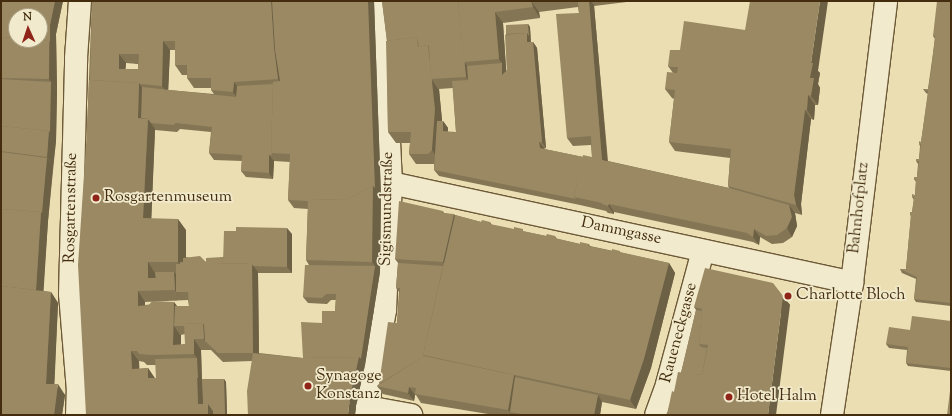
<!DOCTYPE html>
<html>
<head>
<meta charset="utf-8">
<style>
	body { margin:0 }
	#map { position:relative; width:952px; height:416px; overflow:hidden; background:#eadeb2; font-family:"Sorts Mill Goudy",serif }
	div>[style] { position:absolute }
	.roads { filter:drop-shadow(1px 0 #6d5937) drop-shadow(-1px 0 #6d5937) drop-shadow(0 1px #6d5937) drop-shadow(0 -1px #6d5937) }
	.minor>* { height:22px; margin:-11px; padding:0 11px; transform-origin:11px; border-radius:11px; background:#f1eacd }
	.wall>* { inset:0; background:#847655 }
	.shaded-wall>* { inset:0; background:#6c6045 }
	.building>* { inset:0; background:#9a8963 }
	.dots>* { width:11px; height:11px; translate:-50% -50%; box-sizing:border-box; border:2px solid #f1eacd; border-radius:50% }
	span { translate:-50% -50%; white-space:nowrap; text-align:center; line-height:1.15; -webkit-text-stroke:3.5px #f1eacd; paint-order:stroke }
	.poi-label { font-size:16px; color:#432d0e }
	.left { translate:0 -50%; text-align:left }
	.street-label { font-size:16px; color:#432d0e }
	.frame { position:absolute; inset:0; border:2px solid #432d0e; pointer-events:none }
	.north { position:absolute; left:8px; top:8px; width:40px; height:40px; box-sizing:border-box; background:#f1eacd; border:1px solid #ab9e81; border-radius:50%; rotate:357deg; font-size:11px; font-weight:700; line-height:16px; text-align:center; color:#432d0e }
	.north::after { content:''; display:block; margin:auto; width:14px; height:18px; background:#8f2418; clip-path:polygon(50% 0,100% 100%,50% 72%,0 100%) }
</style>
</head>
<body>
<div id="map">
	<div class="roads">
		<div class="minor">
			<div style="left:391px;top:183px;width:472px;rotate:12.2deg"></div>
			<div style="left:367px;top:407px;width:45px;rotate:10.3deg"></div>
			<div style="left:77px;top:415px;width:24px;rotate:-88deg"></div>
			<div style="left:78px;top:391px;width:97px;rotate:-94.7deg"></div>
			<div style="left:70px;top:294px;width:236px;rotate:-88.5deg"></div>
			<div style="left:76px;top:58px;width:57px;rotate:-86deg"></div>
			<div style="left:366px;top:415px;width:107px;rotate:-79.7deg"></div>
			<div style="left:385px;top:310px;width:127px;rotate:-87.3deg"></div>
			<div style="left:391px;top:183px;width:126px;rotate:-92.7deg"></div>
			<div style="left:385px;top:57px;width:56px;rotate:-95.1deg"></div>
			<div style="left:656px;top:415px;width:33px;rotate:-70deg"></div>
			<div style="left:667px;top:384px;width:138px;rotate:-74.9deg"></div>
			<div style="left:832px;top:415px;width:134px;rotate:-81.4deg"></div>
			<div style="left:852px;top:283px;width:284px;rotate:-83.1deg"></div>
		</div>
	</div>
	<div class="wall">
		<div style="clip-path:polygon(1px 1px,63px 1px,56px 34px,57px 90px,56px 141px,48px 221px,43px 291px,51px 292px,58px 303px,54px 384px,65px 395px,62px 415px,1px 415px)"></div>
		<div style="clip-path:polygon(evenodd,92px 1px,374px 1px,381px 196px,380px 272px,365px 365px,356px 405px,252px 361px,223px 362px,211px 350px,201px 350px,202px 379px,224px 379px,226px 382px,227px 415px,86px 415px,87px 130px,92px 1px,170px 50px,175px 50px,175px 65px,182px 75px,187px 75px,187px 78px,194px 88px,211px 88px,211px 90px,214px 94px,168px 90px,170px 50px,92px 1px,126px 63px,138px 64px,138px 69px,125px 69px,126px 63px,92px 1px,180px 129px,211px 132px,209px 153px,214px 160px,242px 161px,241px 171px,246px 177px,273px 179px,274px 161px,290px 162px,288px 200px,294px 208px,308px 209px,306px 260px,309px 265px,303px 297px,308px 303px,327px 304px,331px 300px,336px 300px,335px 311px,322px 323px,303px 358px,259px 353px,258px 273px,292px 273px,292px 234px,223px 257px,206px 262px,186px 257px,186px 230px,151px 219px,155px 130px,177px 132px,180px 129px,92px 1px,188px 300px,189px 306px,177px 306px,174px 302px,145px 305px,145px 302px,188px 300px,92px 1px,185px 334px,185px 344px,181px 345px,181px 335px,185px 334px,92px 1px,139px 361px,144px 362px,147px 365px,156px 365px,156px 378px,155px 378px,148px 368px,139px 369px,139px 361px)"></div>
		<div style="clip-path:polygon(evenodd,382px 1px,635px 1px,594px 6px,608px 161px,729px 188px,728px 186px,730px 158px,675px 151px,669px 142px,674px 99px,672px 98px,665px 89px,673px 73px,668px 66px,818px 71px,820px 73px,818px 84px,820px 88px,818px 105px,815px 105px,814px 120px,811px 119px,801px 204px,802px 215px,795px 213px,797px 226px,792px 237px,783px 243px,772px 244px,760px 237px,759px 245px,753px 242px,614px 212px,614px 214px,608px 213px,606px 211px,580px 205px,439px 176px,434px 170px,434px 164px,416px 164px,409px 154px,410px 143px,396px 143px,388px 132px,387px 41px,382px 1px,578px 7px,579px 13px,567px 138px,573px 146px,591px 145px,592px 157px,583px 157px,544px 149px,546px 148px,537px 48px,533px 42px,531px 42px,530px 27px,528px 24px,506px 34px,507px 70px,506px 71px,503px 23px,540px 18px,539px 12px,578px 7px,382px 1px,453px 88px,456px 132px,448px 132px,448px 128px,443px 121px,442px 121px,439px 89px,453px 88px)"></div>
		<div style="clip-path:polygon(951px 1px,951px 306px,916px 302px,914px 299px,916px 279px,902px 273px,900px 269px,906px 269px,911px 217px,910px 214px,912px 212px,914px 200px,912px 197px,915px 195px,916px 182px,914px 179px,917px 177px,918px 164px,916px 161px,919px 159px,920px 146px,919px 144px,921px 142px,928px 94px,926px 93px,923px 89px,928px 89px,935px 39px,933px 36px)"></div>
		<div style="clip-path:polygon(443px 211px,444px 213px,455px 215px,481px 222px,490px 222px,492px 225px,546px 236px,555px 236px,557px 239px,580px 244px,589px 244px,590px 246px,669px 263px,675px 273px,651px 368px,636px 409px,602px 402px,600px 415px,494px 415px,421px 403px,416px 395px,415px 395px,414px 401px,383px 394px,377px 386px,379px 384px,397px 323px,399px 292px,396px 288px,398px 263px,395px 259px)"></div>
		<div style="clip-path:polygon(783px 296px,790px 305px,668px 410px,681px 373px,696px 310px,694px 307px)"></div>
		<div style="clip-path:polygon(951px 321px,951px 371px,908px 366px,906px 363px,907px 350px,889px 348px,886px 344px,910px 330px)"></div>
	</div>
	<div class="shaded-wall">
		<div style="clip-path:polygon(55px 1px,63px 1px,56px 34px,57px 90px,49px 79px,50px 25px)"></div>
		<div style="clip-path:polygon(271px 1px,278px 1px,286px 90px,278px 79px,274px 48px)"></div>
		<div style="clip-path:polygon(368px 1px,374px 1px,381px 196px,380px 272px,365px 365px,356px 405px,355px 415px,348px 415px,350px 397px,375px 266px,372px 262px)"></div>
		<div style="clip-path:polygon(531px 1px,539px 12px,540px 18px,533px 7px)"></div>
		<div style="clip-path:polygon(589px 1px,591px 1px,594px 5px,608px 168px,602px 160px)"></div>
		<div style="clip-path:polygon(820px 1px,828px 1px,818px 71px,820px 73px,818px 84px,820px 88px,818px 105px,811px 96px,810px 78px,811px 63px)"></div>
		<div style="clip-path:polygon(495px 12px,503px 23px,507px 81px,502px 75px,502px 63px,499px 59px)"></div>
		<div style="clip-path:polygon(528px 24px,530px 27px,531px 49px,527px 42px,527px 33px)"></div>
		<div style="clip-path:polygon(163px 41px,170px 50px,168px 96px,162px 86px)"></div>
		<div style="clip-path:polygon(533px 42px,537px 48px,546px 148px,542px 142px)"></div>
		<div style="clip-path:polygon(119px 54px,126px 63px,125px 79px,119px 69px)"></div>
		<div style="clip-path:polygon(465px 63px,471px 72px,473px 86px,466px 77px)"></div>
		<div style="clip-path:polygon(432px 80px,438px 89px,439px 89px,442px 120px,439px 161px,432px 150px)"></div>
		<div style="clip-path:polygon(51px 82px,57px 90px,56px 141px,53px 166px,47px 157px)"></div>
		<div style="clip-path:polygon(234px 82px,242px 93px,241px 103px,233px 92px)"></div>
		<div style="clip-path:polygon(139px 83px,146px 94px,146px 123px,138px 118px)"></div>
		<div style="clip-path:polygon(808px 95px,815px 105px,814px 120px,807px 110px)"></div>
		<div style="clip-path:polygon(805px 110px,811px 119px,801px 204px,802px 215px,796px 205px,794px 195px)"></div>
		<div style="clip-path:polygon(148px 119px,155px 129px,151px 229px,143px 218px)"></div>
		<div style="clip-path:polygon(443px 121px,448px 128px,447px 138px,443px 131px)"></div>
		<div style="clip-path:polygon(539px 142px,544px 148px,544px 154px,540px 148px)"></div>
		<div style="clip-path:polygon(269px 155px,274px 161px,273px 179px,269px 173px)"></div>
		<div style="clip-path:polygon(47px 158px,53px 166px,48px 221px,43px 300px,36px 291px,41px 212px)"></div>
		<div style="clip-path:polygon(609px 204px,614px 212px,614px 214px,608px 206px)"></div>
		<div style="clip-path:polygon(789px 205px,795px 213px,797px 226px,792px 237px,787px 228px)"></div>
		<div style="clip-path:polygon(454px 214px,461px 224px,446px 266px,443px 262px)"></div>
		<div style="clip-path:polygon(178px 219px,186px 230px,186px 273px,178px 262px)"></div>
		<div style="clip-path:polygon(287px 228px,292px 234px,292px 273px,287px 267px)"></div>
		<div style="clip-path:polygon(754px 229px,760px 237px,759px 245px,753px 237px)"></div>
		<div style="clip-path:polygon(148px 262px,155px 273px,156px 289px,148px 278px)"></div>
		<div style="clip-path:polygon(669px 263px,675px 273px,651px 368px,636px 409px,630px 400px)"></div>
		<div style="clip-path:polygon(252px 264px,258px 272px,259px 361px,253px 353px)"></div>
		<div style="clip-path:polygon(174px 272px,182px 282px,176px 292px,182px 301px,175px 290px)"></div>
		<div style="clip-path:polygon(138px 291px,145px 302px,145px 316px,138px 306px)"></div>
		<div style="clip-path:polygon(51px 292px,58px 303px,54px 394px,46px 384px)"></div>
		<div style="clip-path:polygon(783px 296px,790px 305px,776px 415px,768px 415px)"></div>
		<div style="clip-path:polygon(174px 302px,181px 312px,174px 326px,180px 335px,181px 335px,181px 354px,173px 345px)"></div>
		<div style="clip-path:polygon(203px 323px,210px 334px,205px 341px,204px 339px)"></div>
		<div style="clip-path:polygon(194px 339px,201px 350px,202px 385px,205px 411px,198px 404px,197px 358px,194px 354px)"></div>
		<div style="clip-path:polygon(131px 351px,139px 361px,140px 379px,132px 369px)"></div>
		<div style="clip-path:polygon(148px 368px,155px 379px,148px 378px)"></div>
		<div style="clip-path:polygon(514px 375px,520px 383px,510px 412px,508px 410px)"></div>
		<div style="clip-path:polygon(224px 379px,226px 382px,227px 415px,225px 415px)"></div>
		<div style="clip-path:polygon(58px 384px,65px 395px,62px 415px,54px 415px)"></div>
		<div style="clip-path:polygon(409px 387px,415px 395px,414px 401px,408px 393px)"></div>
		<div style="clip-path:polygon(598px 395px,602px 402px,600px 415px,594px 415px)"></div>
		<div style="clip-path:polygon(208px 404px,216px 415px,208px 415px)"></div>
	</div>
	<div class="building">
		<div style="clip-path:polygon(1px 1px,55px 1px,50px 25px,50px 42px,49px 41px,33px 40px,40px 40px,40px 16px,16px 16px,16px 38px,1px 37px)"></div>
		<div style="clip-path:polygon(evenodd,92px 1px,211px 1px,211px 78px,187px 78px,187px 65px,175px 65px,175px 41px,163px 41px,162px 86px,140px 84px,139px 83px,90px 80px,92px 1px,119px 54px,139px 54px,138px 69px,119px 69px,119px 54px)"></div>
		<div style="clip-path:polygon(211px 1px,271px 1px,274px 48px,278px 79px,234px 82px,233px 92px,211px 90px)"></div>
		<div style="clip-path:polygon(272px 1px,368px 1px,375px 188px,373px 186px,346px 200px,308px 199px,308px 201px,288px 200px,290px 154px,271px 153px,273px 82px,280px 81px,275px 50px)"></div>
		<div style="clip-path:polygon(382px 1px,458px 1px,466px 77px,431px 79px,429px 46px,428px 45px,419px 47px,417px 37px,387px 41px)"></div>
		<div style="clip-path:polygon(458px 1px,533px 1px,531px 1px,533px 7px,495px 12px,499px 59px,464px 62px)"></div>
		<div style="clip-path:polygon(578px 1px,589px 1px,602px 160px,729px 188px,789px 205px,792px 217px,787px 228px,777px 235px,766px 236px,754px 229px,753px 237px,747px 233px,609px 204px,608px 206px,602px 204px,602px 203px,574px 197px,583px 155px,592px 157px,591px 136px,567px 138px,556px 14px,579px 13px)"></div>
		<div style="clip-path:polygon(750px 1px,820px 1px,811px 63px,813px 63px,810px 78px,814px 78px,811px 96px,808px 95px,807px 110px,805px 110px,794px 195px,796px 205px,728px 186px,731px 149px,669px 142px,675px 90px,665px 89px,667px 72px,677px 73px,678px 67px,668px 66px,670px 50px,680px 50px,684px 21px,745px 30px)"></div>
		<div style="clip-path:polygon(937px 1px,951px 1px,951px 303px,914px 299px,917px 277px,900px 269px,906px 269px,911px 214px,910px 214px,910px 212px,912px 212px,914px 197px,912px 197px,912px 194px,915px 195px,916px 179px,914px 179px,914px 177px,917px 177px,919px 161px,916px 161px,916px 159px,919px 159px,921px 144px,919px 144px,919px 141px,921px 142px,928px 91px,923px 89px,928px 89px,931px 72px,935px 36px,933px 36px)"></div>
		<div style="clip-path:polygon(528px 24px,529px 36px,527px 33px,506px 34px,506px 25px)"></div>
		<div style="clip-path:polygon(527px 33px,527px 42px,533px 42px,542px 142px,539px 142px,540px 148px,583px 157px,574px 197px,576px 199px,434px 170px,437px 121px,443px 121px,443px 131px,456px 132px,452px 81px,468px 80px,467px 66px,502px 63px,502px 75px,507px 70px,505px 35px)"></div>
		<div style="clip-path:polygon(1px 37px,16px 38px,16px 40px,33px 40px,49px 41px,49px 79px,1px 78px)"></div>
		<div style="clip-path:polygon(417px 37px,418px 47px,428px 45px,435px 109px,432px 150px,428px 154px,409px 154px,411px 132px,388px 132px,386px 41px)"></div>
		<div style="clip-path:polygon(1px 79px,51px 82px,50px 132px,49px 131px,1px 126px)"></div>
		<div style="clip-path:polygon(89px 80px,139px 83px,138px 118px,148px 119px,143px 218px,178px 219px,178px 262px,148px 262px,148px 278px,156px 278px,155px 272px,174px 272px,175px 290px,138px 291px,138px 306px,149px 305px,152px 301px,174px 302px,173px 345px,185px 344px,184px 324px,203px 323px,204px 339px,194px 339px,194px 354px,152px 355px,139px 354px,137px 351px,131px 351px,132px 369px,148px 368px,148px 378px,197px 378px,198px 404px,208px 404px,208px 415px,86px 415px,78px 265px,87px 130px)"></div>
		<div style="clip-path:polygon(273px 84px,271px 153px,272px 155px,269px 155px,269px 173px,241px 171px,242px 155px,209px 153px,212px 127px,176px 123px,173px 125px,151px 123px,148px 119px,141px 118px,142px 87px,236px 97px,237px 86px)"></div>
		<div style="clip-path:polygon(1px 126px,49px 131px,47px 157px,1px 151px)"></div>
		<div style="clip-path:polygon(1px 152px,47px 158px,42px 213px,41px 212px,1px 209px)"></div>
		<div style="clip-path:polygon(373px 186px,372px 262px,306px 260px,308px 199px,346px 200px)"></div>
		<div style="clip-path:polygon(399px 201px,443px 211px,442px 213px,454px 214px,443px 262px,395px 259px)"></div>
		<div style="clip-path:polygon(1px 209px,41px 212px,36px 290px,1px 286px)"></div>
		<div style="clip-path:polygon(455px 215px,481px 222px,482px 220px,490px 222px,490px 224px,514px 229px,514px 227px,523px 229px,523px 231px,546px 236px,547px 234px,555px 236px,555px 238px,580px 244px,580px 242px,589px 244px,588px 246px,612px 251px,612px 249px,620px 251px,620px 252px,669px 263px,644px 359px,630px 400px,423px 355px)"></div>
		<div style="clip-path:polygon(236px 227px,287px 228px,287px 267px,253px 266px,252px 264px,223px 263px,224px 231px,236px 231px)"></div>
		<div style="clip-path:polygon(200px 256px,206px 262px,206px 258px,223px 257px,223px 263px,183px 263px,183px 258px)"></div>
		<div style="clip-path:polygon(180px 262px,252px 264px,253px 353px,218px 353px,205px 341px,204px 325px,203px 323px,184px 324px,185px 326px,174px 326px,175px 306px,189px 306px,188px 292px,176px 292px,176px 264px,180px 264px)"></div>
		<div style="clip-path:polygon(398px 263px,443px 266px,423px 355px,424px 356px,379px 384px,388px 322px,397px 323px,400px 288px,396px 288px)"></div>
		<div style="clip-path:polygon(305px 265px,375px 266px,361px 359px,359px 357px,303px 358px,301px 322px,322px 323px,322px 311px,335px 311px,336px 294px,326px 294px,322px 298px,303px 297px)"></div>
		<div style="clip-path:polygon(705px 268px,773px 283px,783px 296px,768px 415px,666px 415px,668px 410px,672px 391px,674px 392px,678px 372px,702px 375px,708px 345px,699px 344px,702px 309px,694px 307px)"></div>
		<div style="clip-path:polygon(1px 286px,51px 292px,46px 384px,58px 384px,54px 415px,1px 415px)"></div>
		<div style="clip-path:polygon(696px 310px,702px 311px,699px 344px,701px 347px,707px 348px,702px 375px,681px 373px)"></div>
		<div style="clip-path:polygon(912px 316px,951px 321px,951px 368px,906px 363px,908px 347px,886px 344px,889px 327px,910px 330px)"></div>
		<div style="clip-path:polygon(253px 353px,302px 358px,359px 357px,350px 397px,348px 415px,248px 415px,247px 391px)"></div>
		<div style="clip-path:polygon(424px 356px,514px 375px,508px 410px,415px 394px,416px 388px,409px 387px,408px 393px,377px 386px)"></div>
		<div style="clip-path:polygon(197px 358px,198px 378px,156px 378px,155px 359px)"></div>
		<div style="clip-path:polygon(515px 377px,598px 395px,594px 415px,526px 415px,510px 412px)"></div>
		<div style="clip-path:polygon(202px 379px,224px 379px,225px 415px,213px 415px,213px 411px,208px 404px,203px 404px)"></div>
		<div style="clip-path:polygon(951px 383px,951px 415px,947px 415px)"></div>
	</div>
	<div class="dots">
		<div style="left:96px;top:198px;background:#8f2418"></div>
		<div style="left:788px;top:296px;background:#8f2418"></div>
		<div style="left:308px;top:386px;background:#8f2418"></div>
		<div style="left:729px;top:397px;background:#8f2418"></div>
	</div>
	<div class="poi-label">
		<span class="left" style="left:104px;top:198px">Rosgartenmuseum</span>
		<span class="left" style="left:796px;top:296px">Charlotte Bloch</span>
		<span class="left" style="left:316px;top:386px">Synagoge<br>Konstanz</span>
		<span class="left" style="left:737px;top:397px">Hotel Halm</span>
	</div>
	<div class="street-label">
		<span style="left:72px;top:208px;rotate:-89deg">Rosgartenstraße</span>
		<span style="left:860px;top:208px;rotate:-84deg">Bahnhofplatz</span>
		<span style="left:388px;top:209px;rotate:-89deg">Sigismundstraße</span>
		<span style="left:621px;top:232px;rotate:12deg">Dammgasse</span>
		<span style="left:680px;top:333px;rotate:-75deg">Raueneckgasse</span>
	</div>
	<div class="frame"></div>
	<div class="north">N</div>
</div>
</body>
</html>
